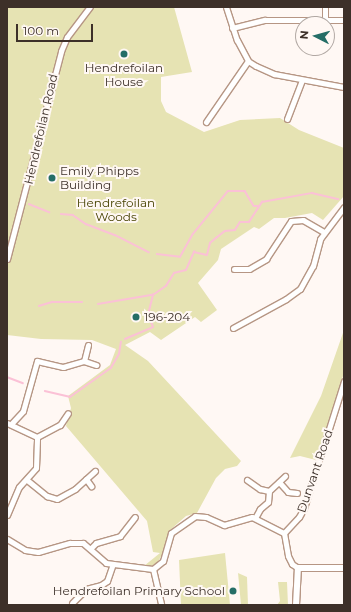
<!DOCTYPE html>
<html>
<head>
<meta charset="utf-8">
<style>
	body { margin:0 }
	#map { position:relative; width:351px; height:612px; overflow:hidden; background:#fff8f4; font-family:Montserrat,sans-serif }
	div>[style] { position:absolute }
	.green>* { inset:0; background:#e6e3b3 }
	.stream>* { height:1.5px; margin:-0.75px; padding:0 0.75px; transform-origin:0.75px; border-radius:0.75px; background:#fbc1d6 }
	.roads { filter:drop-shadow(1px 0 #b69684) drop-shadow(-1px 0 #b69684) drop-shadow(0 1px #b69684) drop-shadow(0 -1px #b69684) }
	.minor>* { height:5px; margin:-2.5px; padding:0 2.5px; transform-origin:2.5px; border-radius:2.5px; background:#fff }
	.tertiary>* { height:6px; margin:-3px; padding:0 3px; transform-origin:3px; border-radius:3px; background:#fff }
	.dots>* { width:11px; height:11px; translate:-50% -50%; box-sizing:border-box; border:2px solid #fff8f4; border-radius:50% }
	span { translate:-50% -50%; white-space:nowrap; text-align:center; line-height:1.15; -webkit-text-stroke:4px #fff8f4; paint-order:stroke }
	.poi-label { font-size:12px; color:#3d3029 }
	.left { translate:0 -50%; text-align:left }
	.right { translate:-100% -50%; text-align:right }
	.street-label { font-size:12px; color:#3d3029 }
	.park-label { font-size:12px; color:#474200 }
	.frame { position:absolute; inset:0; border:8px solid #3d3029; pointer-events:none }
	.north { position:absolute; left:295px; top:16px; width:40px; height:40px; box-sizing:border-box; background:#fff8f4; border:1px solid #b1a8a3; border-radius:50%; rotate:276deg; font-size:11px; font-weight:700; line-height:16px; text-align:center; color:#3d3029 }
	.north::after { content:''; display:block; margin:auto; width:14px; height:18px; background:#256e67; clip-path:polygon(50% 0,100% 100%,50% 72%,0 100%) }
	.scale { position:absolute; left:16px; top:24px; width:77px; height:18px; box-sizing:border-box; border:2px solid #3d3029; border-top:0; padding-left:5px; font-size:12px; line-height:14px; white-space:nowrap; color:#3d3029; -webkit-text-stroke:3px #fff8f4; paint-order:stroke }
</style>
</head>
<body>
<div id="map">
	<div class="green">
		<div style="clip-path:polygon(7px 7px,174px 7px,192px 72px,161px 77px,161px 101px,166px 112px,204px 132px,240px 120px,280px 118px,299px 130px,344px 148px,344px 196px,323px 220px,312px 213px,285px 218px,274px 218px,259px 229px,254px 227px,221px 249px,218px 260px,198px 283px,217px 310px,201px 322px,195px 317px,161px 340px,150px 332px,125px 345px,148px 361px,241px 461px,237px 466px,225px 469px,216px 478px,197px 513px,186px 516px,169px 531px,162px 555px,157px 563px,151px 566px,144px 566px,160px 553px,153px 552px,147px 521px,66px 426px,71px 408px,68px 396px,110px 365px,116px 349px,92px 340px,41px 339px,7px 335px)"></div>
		<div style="clip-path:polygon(344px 330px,344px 373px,316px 460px,300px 456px,290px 458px,321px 396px)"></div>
		<div style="clip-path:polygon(225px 553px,230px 605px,181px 605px,179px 560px)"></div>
		<div style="clip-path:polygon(238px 573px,247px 577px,248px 605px,241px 605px)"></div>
		<div style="clip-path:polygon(278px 582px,287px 582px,288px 605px,277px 605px,280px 601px)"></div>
	</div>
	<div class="stream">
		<div style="left:29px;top:204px;width:22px;rotate:22deg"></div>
		<div style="left:61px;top:214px;width:12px;rotate:5deg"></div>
		<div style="left:73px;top:215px;width:16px;rotate:35deg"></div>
		<div style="left:86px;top:224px;width:31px;rotate:21deg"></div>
		<div style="left:115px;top:235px;width:38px;rotate:27deg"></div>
		<div style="left:157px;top:254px;width:23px;rotate:7deg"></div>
		<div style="left:180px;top:257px;width:26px;rotate:-61deg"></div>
		<div style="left:193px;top:234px;width:55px;rotate:-50.9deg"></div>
		<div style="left:228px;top:191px;width:17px"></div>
		<div style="left:245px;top:191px;width:17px;rotate:59deg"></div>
		<div style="left:254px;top:206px;width:4px"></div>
		<div style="left:98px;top:304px;width:55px;rotate:-9.5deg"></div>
		<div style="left:39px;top:306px;width:14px;rotate:-17deg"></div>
		<div style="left:52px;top:302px;width:30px"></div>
		<div style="left:125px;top:339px;width:30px;rotate:-23deg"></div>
		<div style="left:153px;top:327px;width:13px;rotate:-113deg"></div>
		<div style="left:148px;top:315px;width:21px;rotate:-76deg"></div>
		<div style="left:153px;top:295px;width:16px;rotate:-35deg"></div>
		<div style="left:166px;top:286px;width:15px;rotate:-58deg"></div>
		<div style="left:174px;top:273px;width:12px;rotate:-14deg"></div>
		<div style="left:186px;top:270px;width:20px;rotate:-66deg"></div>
		<div style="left:194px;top:252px;width:13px;rotate:13deg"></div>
		<div style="left:207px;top:255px;width:12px;rotate:-76deg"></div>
		<div style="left:210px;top:243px;width:8px;rotate:-40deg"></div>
		<div style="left:216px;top:238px;width:11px;rotate:-38deg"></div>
		<div style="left:225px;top:231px;width:10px;rotate:-6deg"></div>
		<div style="left:235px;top:230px;width:9px;rotate:-58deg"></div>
		<div style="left:240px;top:222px;width:9px"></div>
		<div style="left:249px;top:222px;width:24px;rotate:-57deg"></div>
		<div style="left:262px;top:202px;width:51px;rotate:-10.2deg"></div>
		<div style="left:312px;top:193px;width:27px;rotate:13deg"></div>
		<div style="left:7px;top:377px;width:17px;rotate:21deg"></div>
		<div style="left:45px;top:391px;width:26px;rotate:13deg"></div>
		<div style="left:70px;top:397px;width:50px;rotate:-35.3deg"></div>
		<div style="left:111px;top:368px;width:16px;rotate:-60deg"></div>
		<div style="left:119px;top:354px;width:12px;rotate:-81deg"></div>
	</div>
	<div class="roads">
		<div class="minor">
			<div style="left:226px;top:7px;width:35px;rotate:72deg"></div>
			<div style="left:237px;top:40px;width:24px;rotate:62deg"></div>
			<div style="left:248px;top:61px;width:9px;rotate:32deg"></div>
			<div style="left:256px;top:66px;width:20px;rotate:24deg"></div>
			<div style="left:274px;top:74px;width:71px;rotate:10.5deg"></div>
			<div style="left:325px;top:7px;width:13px;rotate:90deg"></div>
			<div style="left:232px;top:28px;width:34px;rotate:-14deg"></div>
			<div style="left:265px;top:20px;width:79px"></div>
			<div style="left:287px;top:119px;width:42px;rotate:-69deg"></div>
			<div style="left:206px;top:122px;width:74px;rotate:-55.5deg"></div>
			<div style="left:7px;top:259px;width:215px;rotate:-75.4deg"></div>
			<div style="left:61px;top:51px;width:15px;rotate:-67deg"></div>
			<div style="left:67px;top:37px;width:38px;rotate:-53deg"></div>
			<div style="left:234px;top:269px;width:15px"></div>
			<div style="left:249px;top:269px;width:20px;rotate:-30deg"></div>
			<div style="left:266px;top:259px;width:45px;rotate:-56.7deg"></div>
			<div style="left:291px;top:221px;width:12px;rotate:-5deg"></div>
			<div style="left:303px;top:220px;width:24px;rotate:30deg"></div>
			<div style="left:233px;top:328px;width:60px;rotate:-28.7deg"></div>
			<div style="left:286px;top:299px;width:17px;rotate:-36deg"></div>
			<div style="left:300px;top:289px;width:26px;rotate:-61deg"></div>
			<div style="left:313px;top:266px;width:28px;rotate:-75deg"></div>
			<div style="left:320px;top:239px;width:40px;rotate:-53deg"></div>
			<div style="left:88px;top:345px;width:16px;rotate:104deg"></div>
			<div style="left:84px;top:361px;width:13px;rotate:18deg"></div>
			<div style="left:7px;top:423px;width:33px;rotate:25deg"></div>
			<div style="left:37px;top:437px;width:26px;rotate:-28deg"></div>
			<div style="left:60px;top:425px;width:14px;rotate:-56deg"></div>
			<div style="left:12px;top:423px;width:16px;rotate:-47deg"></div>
			<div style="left:23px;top:411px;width:52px;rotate:-74.4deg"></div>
			<div style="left:37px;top:361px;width:27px;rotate:13deg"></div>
			<div style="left:63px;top:367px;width:22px;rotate:-16deg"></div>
			<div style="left:86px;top:479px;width:9px;rotate:54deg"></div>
			<div style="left:27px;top:480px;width:26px;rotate:39deg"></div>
			<div style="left:47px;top:496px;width:10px;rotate:17deg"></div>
			<div style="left:57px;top:499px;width:21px;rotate:-29deg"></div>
			<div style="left:75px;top:489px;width:27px;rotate:-42deg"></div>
			<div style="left:247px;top:480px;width:16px;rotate:35deg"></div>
			<div style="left:260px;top:489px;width:9px;rotate:13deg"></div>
			<div style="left:269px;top:491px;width:11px;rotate:95deg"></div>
			<div style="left:268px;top:502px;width:11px;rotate:139deg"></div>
			<div style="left:260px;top:509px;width:10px;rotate:119deg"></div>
			<div style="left:279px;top:482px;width:13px;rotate:48deg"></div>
			<div style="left:288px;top:492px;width:9px;rotate:6deg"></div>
			<div style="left:269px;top:491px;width:22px;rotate:-43deg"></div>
			<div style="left:7px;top:515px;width:30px;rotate:-67deg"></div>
			<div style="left:19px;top:487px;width:25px;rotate:-48deg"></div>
			<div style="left:36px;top:468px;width:31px;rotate:-88deg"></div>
			<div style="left:284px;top:533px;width:22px;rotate:-47deg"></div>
			<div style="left:299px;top:517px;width:10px;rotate:-61deg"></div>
			<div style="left:304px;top:508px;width:133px;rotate:-72.5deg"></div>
			<div style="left:7px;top:539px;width:21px;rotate:31deg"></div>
			<div style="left:25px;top:550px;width:13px;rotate:9deg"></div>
			<div style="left:38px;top:552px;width:33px;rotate:-16deg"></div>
			<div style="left:70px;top:543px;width:13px"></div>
			<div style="left:83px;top:543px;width:30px;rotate:41deg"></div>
			<div style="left:106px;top:563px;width:47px;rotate:7.3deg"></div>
			<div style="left:153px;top:569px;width:13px;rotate:-39deg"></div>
			<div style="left:163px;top:561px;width:29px;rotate:-74deg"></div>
			<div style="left:171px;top:533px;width:29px;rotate:-35deg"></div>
			<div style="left:195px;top:516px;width:11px;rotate:5deg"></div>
			<div style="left:206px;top:517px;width:20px;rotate:24deg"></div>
			<div style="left:224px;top:525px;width:29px;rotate:-16deg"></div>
			<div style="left:252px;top:517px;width:36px;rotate:27deg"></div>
			<div style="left:284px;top:533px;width:23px;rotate:80deg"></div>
			<div style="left:288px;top:556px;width:9px;rotate:63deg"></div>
			<div style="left:292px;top:564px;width:7px;rotate:34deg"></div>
			<div style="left:91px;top:548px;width:7px;rotate:-45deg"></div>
			<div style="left:96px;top:543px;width:25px;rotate:-16deg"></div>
			<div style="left:120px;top:536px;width:24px;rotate:-52deg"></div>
			<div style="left:153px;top:569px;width:37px;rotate:77deg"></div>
			<div style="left:72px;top:603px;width:20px;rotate:-45deg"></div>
			<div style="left:86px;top:589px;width:16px;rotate:-15deg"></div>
			<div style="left:101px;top:585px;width:7px;rotate:-34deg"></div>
			<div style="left:107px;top:581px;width:18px;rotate:-71deg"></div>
		</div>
		<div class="tertiary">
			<div style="left:296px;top:605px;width:37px;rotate:-87deg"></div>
			<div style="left:298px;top:568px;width:46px"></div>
		</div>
	</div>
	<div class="dots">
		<div style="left:124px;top:54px;background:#256e67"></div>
		<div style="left:52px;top:178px;background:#256e67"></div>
		<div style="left:136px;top:317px;background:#256e67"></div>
		<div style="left:233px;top:591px;background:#256e67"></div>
	</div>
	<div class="poi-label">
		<span style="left:124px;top:75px">Hendrefoilan<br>House</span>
		<span class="left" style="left:60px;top:178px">Emily Phipps<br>Building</span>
		<span class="left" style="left:144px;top:317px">196-204</span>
		<span class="right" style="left:225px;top:591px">Hendrefoilan Primary School</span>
	</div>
	<div class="street-label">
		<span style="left:41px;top:129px;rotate:-77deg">Hendrefoilan Road</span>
		<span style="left:315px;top:471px;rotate:-71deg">Dunvant Road</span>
	</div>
	<div class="park-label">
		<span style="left:116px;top:210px">Hendrefoilan<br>Woods</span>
	</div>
	<div class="frame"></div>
	<div class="north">N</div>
	<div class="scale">100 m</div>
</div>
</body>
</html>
